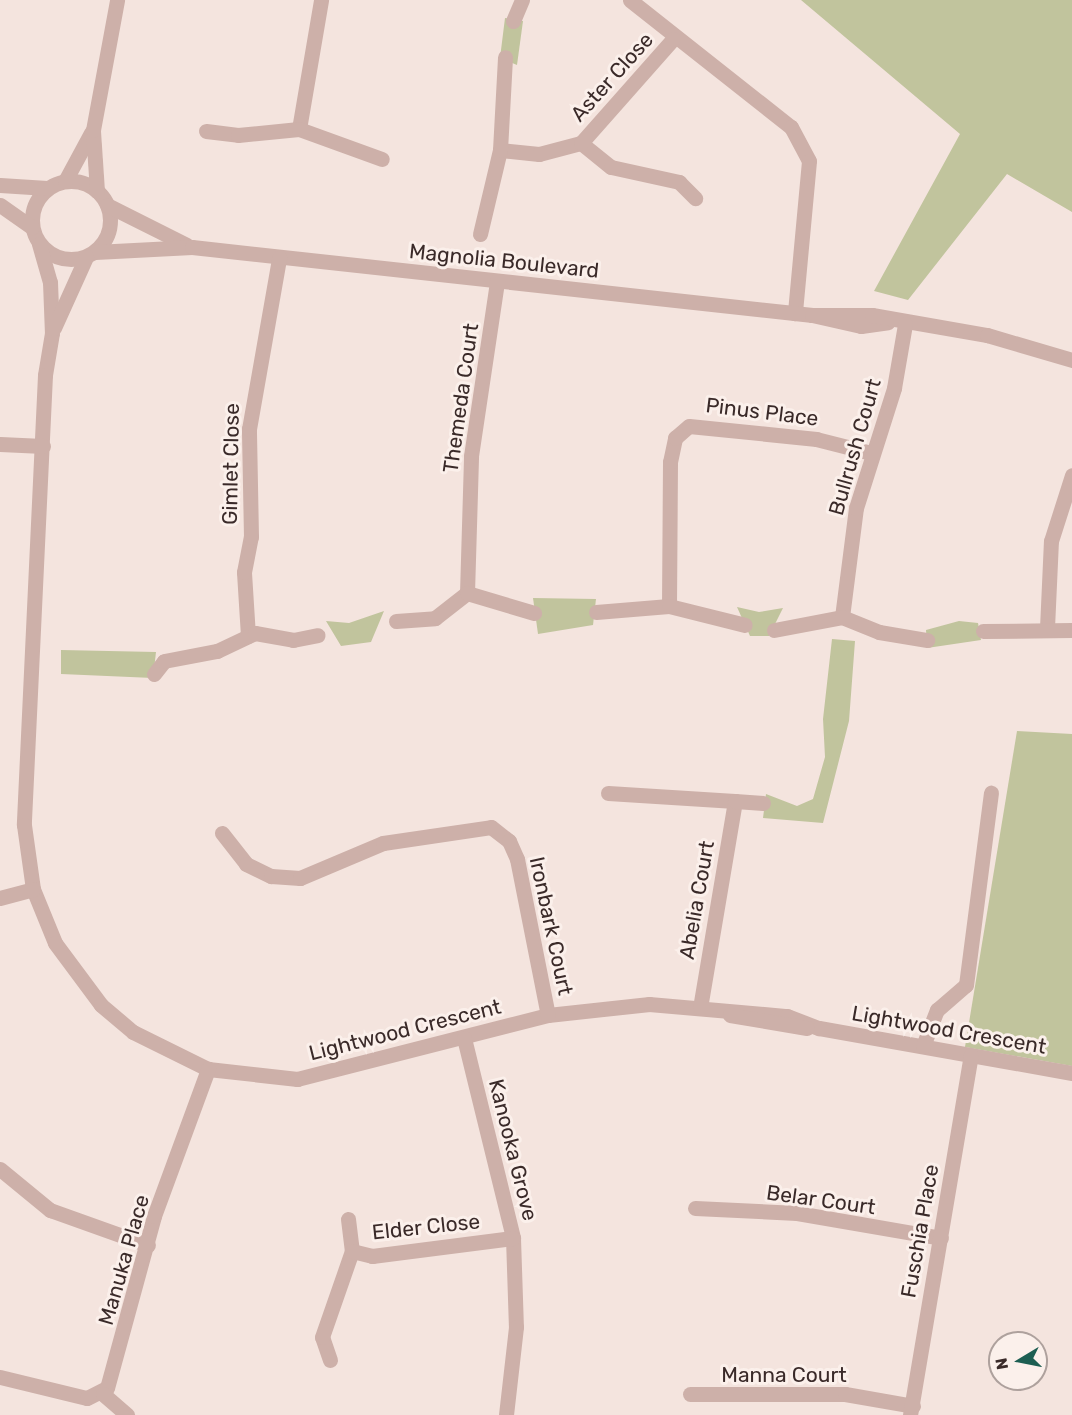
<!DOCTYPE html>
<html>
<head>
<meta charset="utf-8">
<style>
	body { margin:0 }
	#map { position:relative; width:1072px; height:1415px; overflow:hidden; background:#f4e4de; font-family:Rubik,sans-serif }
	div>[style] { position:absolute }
	.green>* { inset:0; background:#c1c49d }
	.minor>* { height:15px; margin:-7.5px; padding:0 7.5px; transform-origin:7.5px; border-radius:7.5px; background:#cdb0a9 }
	.minor>.ring { margin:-7.5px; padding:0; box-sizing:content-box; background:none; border:15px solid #cdb0a9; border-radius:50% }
	span { translate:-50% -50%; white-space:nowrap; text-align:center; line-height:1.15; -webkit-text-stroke:6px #fbf0eb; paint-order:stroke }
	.street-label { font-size:21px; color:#3a2a29 }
	.north { position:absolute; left:988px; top:1331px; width:60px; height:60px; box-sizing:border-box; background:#fbf0eb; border:2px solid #aea19d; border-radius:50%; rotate:260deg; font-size:16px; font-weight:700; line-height:24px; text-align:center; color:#3a2a29 }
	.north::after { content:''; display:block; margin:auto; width:21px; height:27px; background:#1c5e52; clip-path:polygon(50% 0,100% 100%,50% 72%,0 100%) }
</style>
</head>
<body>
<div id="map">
	<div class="green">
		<div style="clip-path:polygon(801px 0,1072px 0,1072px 212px,1007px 174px,908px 300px,874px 291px,960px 134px)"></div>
		<div style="clip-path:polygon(505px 18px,523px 21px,517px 65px,500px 58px)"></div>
		<div style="clip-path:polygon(533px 598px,596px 599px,593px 625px,538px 634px)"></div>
		<div style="clip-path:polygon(737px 607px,759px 612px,783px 608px,769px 636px,750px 636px)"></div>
		<div style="clip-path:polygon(384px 611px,371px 642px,341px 646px,326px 621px,349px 623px)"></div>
		<div style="clip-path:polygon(959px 621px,978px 623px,981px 640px,927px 648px,926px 630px)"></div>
		<div style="clip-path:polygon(832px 639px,855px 641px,849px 721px,823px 823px,763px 818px,766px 794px,797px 806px,813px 799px,825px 757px,823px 719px)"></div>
		<div style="clip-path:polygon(61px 650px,156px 652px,153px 678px,61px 674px)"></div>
		<div style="clip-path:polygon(1017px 731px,1072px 734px,1072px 1066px,965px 1047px)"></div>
	</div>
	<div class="minor">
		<div style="left:630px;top:0;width:205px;rotate:38.3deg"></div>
		<div style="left:791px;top:127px;width:38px;rotate:62deg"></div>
		<div style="left:809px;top:161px;width:153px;rotate:95.3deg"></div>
		<div style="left:513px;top:21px;width:23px;rotate:-67deg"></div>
		<div style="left:299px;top:129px;width:131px;rotate:-80.3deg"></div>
		<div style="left:206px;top:131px;width:32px;rotate:7deg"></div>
		<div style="left:238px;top:135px;width:61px;rotate:-5.6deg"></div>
		<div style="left:299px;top:129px;width:88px;rotate:19.9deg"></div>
		<div style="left:581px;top:143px;width:38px;rotate:39deg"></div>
		<div style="left:611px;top:167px;width:70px;rotate:12.4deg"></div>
		<div style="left:679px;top:182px;width:23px;rotate:45deg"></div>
		<div style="left:500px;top:150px;width:39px;rotate:6deg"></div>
		<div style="left:539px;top:154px;width:43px;rotate:-14.7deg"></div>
		<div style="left:581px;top:143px;width:139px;rotate:-48.5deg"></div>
		<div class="ring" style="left:32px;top:181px;width:63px;height:63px"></div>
		<div style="left:65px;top:181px;width:55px;rotate:-61.6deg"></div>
		<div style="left:0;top:185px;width:47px;rotate:3.7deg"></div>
		<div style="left:97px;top:191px;width:61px;rotate:-93.8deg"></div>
		<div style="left:93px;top:130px;width:132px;rotate:-79.5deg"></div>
		<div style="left:0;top:205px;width:39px;rotate:35deg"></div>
		<div style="left:107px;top:205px;width:89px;rotate:26.6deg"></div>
		<div style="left:480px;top:234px;width:86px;rotate:-76.6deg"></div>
		<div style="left:500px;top:150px;width:93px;rotate:-86.9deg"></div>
		<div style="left:39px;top:244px;width:40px;rotate:74deg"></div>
		<div style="left:50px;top:282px;width:51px;rotate:87.8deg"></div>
		<div style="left:52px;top:333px;width:43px;rotate:99.5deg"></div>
		<div style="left:45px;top:375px;width:450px;rotate:92.7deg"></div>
		<div style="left:24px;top:825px;width:65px;rotate:82deg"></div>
		<div style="left:33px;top:889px;width:58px;rotate:67.8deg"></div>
		<div style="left:55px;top:943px;width:77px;rotate:53.4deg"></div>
		<div style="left:101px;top:1005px;width:42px;rotate:40.2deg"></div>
		<div style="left:133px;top:1032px;width:84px;rotate:26.3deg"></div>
		<div style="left:208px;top:1069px;width:90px;rotate:6.4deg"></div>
		<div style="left:297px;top:1079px;width:259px;rotate:-14.3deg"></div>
		<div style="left:548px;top:1015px;width:102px;rotate:-6.2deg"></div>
		<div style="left:649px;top:1004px;width:139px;rotate:5deg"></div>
		<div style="left:787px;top:1016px;width:34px;rotate:21deg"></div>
		<div style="left:819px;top:1028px;width:257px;rotate:10.1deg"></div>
		<div style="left:95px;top:252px;width:97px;rotate:-3deg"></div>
		<div style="left:192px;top:247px;width:624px;rotate:6.26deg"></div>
		<div style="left:812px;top:315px;width:50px;rotate:12.7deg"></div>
		<div style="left:861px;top:326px;width:27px;rotate:-8deg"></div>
		<div style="left:812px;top:315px;width:60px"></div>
		<div style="left:872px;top:315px;width:117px;rotate:9.9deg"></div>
		<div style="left:987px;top:335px;width:89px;rotate:16.4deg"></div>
		<div style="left:54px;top:328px;width:78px;rotate:-65.7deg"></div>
		<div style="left:0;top:444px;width:43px;rotate:2.7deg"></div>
		<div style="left:467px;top:593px;width:137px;rotate:-88.3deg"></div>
		<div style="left:471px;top:456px;width:177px;rotate:-81.5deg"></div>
		<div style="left:669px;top:606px;width:144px;rotate:-89.6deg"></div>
		<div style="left:670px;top:462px;width:25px;rotate:-78deg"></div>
		<div style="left:675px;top:438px;width:18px;rotate:-41deg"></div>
		<div style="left:689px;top:426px;width:128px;rotate:5.8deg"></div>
		<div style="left:816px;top:439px;width:57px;rotate:14.3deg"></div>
		<div style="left:596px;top:612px;width:73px;rotate:-4.7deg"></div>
		<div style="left:669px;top:606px;width:78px;rotate:14deg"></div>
		<div style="left:842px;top:617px;width:110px;rotate:-82.7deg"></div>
		<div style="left:856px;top:508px;width:126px;rotate:-72.4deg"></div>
		<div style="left:894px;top:388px;width:65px;rotate:-80.2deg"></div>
		<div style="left:396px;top:621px;width:39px;rotate:-4deg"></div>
		<div style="left:435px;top:618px;width:41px;rotate:-38deg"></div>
		<div style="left:467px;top:593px;width:70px;rotate:16.6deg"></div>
		<div style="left:1047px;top:628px;width:87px;rotate:-87.4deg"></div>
		<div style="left:1051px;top:541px;width:69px;rotate:-72.3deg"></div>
		<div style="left:774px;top:630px;width:69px;rotate:-10.8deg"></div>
		<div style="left:842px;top:617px;width:40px;rotate:22deg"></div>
		<div style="left:879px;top:632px;width:49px;rotate:9.5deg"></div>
		<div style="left:983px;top:631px;width:89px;rotate:-0.6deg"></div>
		<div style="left:248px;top:636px;width:64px;rotate:-93.6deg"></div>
		<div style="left:244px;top:572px;width:36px;rotate:-79deg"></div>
		<div style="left:251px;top:537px;width:108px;rotate:-91.1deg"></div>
		<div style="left:249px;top:429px;width:174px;rotate:-80deg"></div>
		<div style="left:154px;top:674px;width:16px;rotate:-52deg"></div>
		<div style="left:164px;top:661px;width:54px;rotate:-10.7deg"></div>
		<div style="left:217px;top:651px;width:42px;rotate:-25.3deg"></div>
		<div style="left:255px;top:633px;width:39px;rotate:10deg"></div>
		<div style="left:293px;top:640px;width:25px;rotate:-11deg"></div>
		<div style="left:608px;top:793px;width:127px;rotate:3.6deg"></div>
		<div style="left:735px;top:801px;width:209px;rotate:99.6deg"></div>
		<div style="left:735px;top:801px;width:28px;rotate:4deg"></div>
		<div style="left:222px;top:833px;width:39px;rotate:52deg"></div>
		<div style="left:246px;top:864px;width:28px;rotate:26deg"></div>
		<div style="left:271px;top:876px;width:29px;rotate:4deg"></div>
		<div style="left:300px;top:878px;width:90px;rotate:-22.9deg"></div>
		<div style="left:383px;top:843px;width:109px;rotate:-8.4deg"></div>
		<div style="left:491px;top:827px;width:23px;rotate:38deg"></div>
		<div style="left:509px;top:841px;width:20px;rotate:66deg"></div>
		<div style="left:517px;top:859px;width:159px;rotate:78.8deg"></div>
		<div style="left:0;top:898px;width:34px;rotate:-15deg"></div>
		<div style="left:730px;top:1015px;width:78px;rotate:9.6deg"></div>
		<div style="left:464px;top:1038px;width:206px;rotate:76.2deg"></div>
		<div style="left:513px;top:1238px;width:89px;rotate:88.1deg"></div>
		<div style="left:516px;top:1327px;width:89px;rotate:96.5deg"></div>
		<div style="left:923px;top:1046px;width:39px;rotate:-69deg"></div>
		<div style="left:937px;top:1010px;width:38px;rotate:-41deg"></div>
		<div style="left:966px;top:985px;width:194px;rotate:-82.6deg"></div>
		<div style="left:0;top:1169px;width:65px;rotate:39.4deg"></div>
		<div style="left:50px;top:1210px;width:104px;rotate:19.7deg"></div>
		<div style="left:695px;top:1208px;width:102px;rotate:2.8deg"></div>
		<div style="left:797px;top:1213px;width:146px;rotate:9.8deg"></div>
		<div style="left:348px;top:1219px;width:32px;rotate:83deg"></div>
		<div style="left:330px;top:1360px;width:24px;rotate:-109deg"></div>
		<div style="left:322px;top:1337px;width:91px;rotate:-70.8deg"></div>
		<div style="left:352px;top:1251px;width:21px;rotate:14deg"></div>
		<div style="left:372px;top:1256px;width:142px;rotate:-7.3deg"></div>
		<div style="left:0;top:1377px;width:89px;rotate:13.6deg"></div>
		<div style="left:87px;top:1398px;width:22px;rotate:-27deg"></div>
		<div style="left:107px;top:1388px;width:178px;rotate:-74.7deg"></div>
		<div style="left:154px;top:1216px;width:157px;rotate:-69.8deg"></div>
		<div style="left:103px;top:1394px;width:32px;rotate:41deg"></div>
		<div style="left:690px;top:1394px;width:155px"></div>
		<div style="left:845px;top:1394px;width:69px;rotate:10deg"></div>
		<div style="left:910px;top:1415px;width:365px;rotate:-80.4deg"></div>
	</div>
	<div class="street-label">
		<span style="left:612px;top:77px;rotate:-48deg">Aster Close</span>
		<span style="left:504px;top:261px;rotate:6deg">Magnolia Boulevard</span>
		<span style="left:461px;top:398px;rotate:-82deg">Themeda Court</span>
		<span style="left:762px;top:412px;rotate:7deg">Pinus Place</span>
		<span style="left:855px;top:447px;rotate:-74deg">Bullrush Court</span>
		<span style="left:231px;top:464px;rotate:-89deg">Gimlet Close</span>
		<span style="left:697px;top:900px;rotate:-80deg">Abelia Court</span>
		<span style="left:551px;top:926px;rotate:78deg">Ironbark Court</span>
		<span style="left:405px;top:1030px;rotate:-14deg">Lightwood Crescent</span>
		<span style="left:949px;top:1030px;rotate:10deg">Lightwood Crescent</span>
		<span style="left:513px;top:1150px;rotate:76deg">Kanooka Grove</span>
		<span style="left:821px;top:1200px;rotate:8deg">Belar Court</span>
		<span style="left:426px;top:1227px;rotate:-6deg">Elder Close</span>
		<span style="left:920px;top:1231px;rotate:-80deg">Fuschia Place</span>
		<span style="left:124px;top:1260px;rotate:-74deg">Manuka Place</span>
		<span style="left:784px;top:1375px">Manna Court</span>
	</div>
	<div class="north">N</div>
</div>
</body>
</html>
